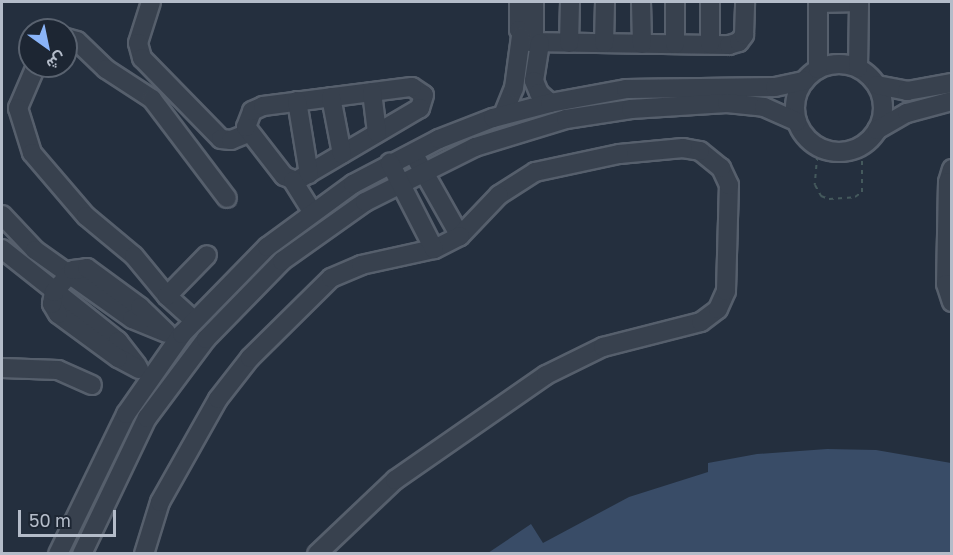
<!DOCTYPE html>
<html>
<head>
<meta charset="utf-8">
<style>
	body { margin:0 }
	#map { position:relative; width:953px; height:555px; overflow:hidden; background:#242f3e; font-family:"Golos Text",Vazirmatn,sans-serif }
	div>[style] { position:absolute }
	.water>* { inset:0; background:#394c67 }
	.path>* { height:2px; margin-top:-1px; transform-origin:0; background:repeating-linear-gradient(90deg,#44595c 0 4.5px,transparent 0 9px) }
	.roads { filter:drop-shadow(2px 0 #565f6c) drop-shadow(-2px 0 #565f6c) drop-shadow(0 2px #565f6c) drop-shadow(0 -2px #565f6c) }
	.minor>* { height:18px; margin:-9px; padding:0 9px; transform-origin:9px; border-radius:9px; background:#38414e }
	.minor>.ring { margin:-9px; padding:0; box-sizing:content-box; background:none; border:18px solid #38414e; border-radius:50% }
	span { translate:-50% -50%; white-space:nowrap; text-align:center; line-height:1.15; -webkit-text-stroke:5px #1d2633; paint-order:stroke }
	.frame { position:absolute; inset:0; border:3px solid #b4bcc9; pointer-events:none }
	.north { position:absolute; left:18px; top:18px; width:60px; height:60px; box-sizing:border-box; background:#1d2633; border:2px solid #59626f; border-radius:50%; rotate:147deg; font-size:16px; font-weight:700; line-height:24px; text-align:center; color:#b4bcc9 }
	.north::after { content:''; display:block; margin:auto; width:21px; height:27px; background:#8ab4f8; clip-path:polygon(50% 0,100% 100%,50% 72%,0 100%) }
	.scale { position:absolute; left:18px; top:510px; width:98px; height:27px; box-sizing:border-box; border:3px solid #b4bcc9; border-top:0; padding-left:8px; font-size:18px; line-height:21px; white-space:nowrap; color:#b4bcc9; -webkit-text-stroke:4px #1d2633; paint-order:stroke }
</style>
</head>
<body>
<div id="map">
	<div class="water">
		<div style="clip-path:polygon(827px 449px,876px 450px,951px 463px,951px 553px,488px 553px,531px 524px,543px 543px,629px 497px,708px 472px,708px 463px,757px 454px)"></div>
	</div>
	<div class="path">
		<div style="left:818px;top:147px;width:38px;rotate:95deg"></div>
		<div style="left:815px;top:185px;width:13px;rotate:61deg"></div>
		<div style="left:821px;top:196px;width:9px;rotate:21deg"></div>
		<div style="left:829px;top:199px;width:26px;rotate:-4deg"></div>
		<div style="left:855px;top:197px;width:9px;rotate:-36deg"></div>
		<div style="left:862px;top:192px;width:46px;rotate:-90deg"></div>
	</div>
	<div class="roads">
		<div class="minor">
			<div style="left:151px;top:2px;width:43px;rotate:107.6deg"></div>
			<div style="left:138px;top:43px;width:16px;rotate:75deg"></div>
			<div style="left:142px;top:58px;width:113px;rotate:45.7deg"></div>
			<div style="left:221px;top:139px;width:10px;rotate:6deg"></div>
			<div style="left:231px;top:140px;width:18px;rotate:-22deg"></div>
			<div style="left:519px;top:2px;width:28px;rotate:90deg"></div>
			<div style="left:519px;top:30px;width:16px;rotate:47deg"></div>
			<div style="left:530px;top:42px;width:199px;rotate:0.9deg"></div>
			<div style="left:729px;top:45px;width:10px;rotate:-17deg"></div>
			<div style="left:739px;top:42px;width:9px;rotate:-54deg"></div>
			<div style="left:744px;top:35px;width:33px;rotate:-88deg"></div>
			<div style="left:641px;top:2px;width:42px;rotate:88.6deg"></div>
			<div style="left:710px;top:2px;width:42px;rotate:90deg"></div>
			<div style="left:818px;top:3px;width:41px;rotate:-1.4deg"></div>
			<div style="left:66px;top:38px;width:11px;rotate:15deg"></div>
			<div style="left:77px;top:41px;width:40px;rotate:44deg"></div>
			<div style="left:106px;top:69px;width:55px;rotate:33.1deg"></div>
			<div style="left:152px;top:99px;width:124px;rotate:52.9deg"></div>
			<div style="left:534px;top:42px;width:40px;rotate:-90deg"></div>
			<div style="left:540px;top:43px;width:38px;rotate:99deg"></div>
			<div style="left:534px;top:81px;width:13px;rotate:67deg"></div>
			<div style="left:539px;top:93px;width:15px;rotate:42deg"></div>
			<div style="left:569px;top:43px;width:41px;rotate:-88.6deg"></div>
			<div style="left:604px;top:43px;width:41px;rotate:-88.6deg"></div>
			<div style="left:675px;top:44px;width:42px;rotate:-90deg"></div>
			<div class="ring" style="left:795px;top:64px;width:70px;height:70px"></div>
			<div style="left:36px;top:66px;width:46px;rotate:113.2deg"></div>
			<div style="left:18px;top:108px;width:47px;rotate:72.7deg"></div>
			<div style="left:32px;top:153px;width:83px;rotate:49.4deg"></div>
			<div style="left:86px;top:216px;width:62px;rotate:39.8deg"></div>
			<div style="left:134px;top:256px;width:52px;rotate:50.5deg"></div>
			<div style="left:167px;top:296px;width:36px;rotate:42deg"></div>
			<div style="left:858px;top:68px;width:66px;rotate:-89.1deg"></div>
			<div style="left:818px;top:69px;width:67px;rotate:-90deg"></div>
			<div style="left:877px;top:85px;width:31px;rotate:11deg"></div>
			<div style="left:907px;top:91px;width:46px;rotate:-10.1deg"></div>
			<div style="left:412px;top:87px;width:14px;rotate:34deg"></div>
			<div style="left:424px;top:95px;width:14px;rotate:107deg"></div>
			<div style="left:420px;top:108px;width:144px;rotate:149.5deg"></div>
			<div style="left:296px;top:181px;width:13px;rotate:-157deg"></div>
			<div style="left:284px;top:176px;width:62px;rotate:-127.8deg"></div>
			<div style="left:246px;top:127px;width:17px;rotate:-69deg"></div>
			<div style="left:252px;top:111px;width:12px;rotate:-24deg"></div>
			<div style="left:263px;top:106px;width:150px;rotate:-7.3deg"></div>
			<div style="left:372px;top:92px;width:41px;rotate:83deg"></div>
			<div style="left:331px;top:97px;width:58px;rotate:79.1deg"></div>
			<div style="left:297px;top:101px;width:74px;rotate:80.7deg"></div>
			<div style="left:503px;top:115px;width:29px;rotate:-68deg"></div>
			<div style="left:514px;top:88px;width:52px;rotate:-82.3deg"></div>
			<div style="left:877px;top:130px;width:34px;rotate:-30deg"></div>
			<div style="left:907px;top:113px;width:47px;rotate:-14.9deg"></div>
			<div style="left:417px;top:160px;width:87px;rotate:60.5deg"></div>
			<div style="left:952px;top:169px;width:14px;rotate:107deg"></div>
			<div style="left:948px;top:182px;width:102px;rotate:91.1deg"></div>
			<div style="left:946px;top:284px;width:19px;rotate:72deg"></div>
			<div style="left:293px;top:181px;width:36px;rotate:58deg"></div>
			<div style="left:2px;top:215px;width:48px;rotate:46.7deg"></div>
			<div style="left:35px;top:250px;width:119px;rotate:35.4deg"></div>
			<div style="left:132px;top:319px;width:35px;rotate:22deg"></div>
			<div style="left:2px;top:249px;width:148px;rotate:38.4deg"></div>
			<div style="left:118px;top:341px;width:31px;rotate:52deg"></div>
			<div style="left:167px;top:296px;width:57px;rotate:-45.7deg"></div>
			<div style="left:2px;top:368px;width:56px;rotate:2deg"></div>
			<div style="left:58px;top:370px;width:37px;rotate:24deg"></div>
			<div style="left:139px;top:369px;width:24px;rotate:-152deg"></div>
			<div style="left:118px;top:358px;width:74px;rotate:-143.7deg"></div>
			<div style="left:58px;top:314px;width:12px;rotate:-121deg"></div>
			<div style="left:52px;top:304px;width:12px;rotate:-81deg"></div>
			<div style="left:54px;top:292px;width:29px;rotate:-49deg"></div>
			<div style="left:73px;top:270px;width:14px;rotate:-8deg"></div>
			<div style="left:87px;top:268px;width:66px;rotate:36.3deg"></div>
			<div style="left:140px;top:307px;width:37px;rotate:44deg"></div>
			<div style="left:58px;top:554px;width:156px;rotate:-64.1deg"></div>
			<div style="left:126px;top:414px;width:98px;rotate:-55deg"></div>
			<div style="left:182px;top:334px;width:122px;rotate:-45.7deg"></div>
			<div style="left:267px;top:247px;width:107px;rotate:-36.2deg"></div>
			<div style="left:353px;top:184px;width:97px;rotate:-27.6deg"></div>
			<div style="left:439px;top:139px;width:58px;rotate:-21.3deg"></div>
			<div style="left:493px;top:118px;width:59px;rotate:-14.7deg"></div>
			<div style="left:550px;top:103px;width:77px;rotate:-10.4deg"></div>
			<div style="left:626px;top:89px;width:149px;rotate:-0.8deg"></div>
			<div style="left:775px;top:87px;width:30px;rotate:-12deg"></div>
			<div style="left:82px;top:554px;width:151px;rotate:-64.5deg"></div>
			<div style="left:147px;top:418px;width:99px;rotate:-53.2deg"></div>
			<div style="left:206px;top:339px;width:109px;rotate:-45.7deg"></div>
			<div style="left:282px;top:261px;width:102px;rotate:-35.4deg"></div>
			<div style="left:365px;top:202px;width:123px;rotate:-26.6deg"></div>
			<div style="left:475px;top:147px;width:95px;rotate:-17.1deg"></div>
			<div style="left:566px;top:119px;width:66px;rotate:-8.7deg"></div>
			<div style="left:631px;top:109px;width:96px;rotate:-3.6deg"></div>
			<div style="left:727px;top:103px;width:37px;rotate:6deg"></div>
			<div style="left:764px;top:107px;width:36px;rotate:24deg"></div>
			<div style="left:144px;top:554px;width:54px;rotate:-72.9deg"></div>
			<div style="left:160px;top:502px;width:118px;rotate:-60.6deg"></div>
			<div style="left:218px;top:399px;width:52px;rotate:-52deg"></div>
			<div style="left:250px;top:358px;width:114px;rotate:-44.6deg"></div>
			<div style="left:331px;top:278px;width:33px;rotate:-23deg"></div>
			<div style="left:361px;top:265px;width:75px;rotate:-12.4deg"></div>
			<div style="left:317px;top:554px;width:108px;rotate:-43.5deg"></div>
			<div style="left:395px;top:480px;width:184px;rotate:-34.8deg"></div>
			<div style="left:546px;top:375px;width:64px;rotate:-26.2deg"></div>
			<div style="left:603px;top:347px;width:101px;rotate:-14.3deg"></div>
			<div style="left:701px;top:322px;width:21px;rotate:-37deg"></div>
			<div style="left:718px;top:309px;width:20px;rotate:-66deg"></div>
			<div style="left:726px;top:291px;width:106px;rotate:-88.4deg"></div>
			<div style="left:729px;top:185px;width:19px;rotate:-115deg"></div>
			<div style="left:721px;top:168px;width:27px;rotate:-141deg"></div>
			<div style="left:700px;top:151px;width:17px;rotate:-170deg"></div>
			<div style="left:683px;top:148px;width:64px;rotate:174.6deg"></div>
			<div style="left:619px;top:154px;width:86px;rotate:167.9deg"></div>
			<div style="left:535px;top:172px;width:43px;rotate:147.4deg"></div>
			<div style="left:499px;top:195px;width:57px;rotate:133.6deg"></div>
			<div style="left:460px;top:236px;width:29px;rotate:153deg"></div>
			<div style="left:434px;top:249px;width:97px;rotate:-117.1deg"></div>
		</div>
	</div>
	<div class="frame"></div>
	<div class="north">ش</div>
	<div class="scale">50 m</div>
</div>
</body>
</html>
